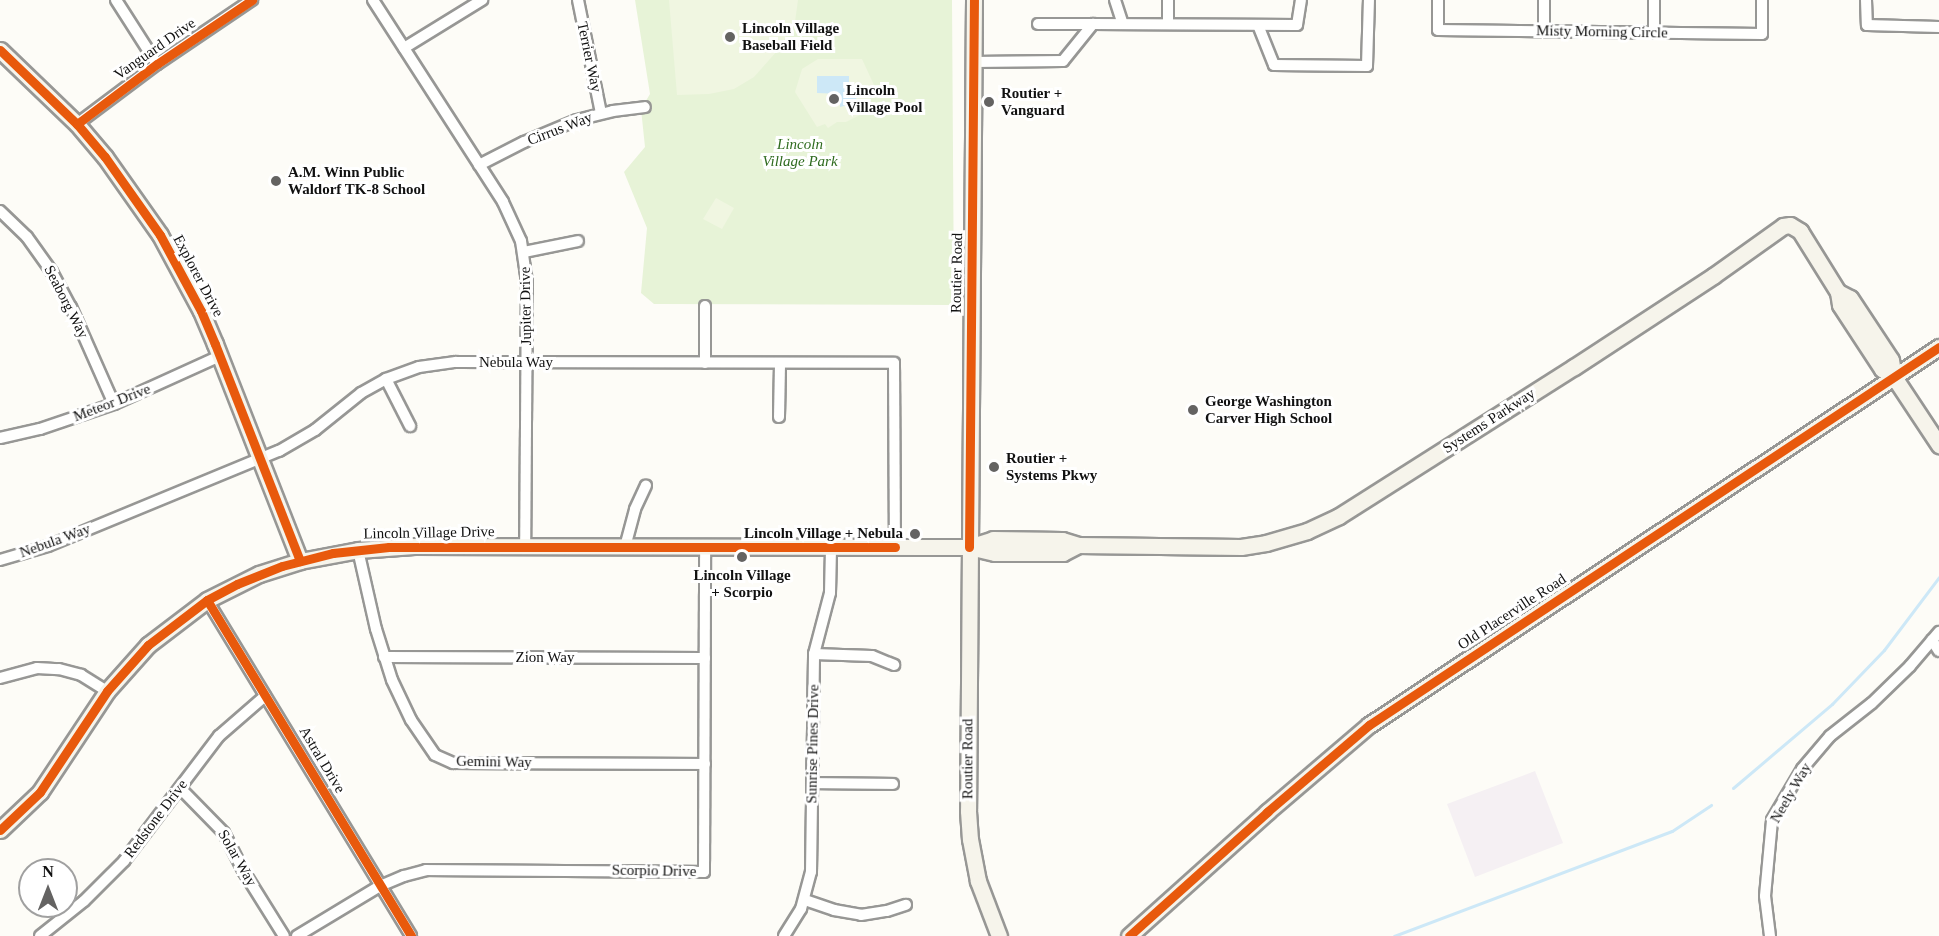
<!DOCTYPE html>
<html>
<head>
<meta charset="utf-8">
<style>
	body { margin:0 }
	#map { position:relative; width:1939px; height:936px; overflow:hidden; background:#fdfcf7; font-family:"Times New Roman",serif }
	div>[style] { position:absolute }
	.industrial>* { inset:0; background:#f5f0f3 }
	.green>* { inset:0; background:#e7f3d7 }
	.pitch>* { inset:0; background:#f0f6e1 }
	.water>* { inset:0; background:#cde8f7 }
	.stream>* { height:3px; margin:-1.5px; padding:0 1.5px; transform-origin:1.5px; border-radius:1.5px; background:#cde8f7 }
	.roads { filter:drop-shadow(2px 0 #979795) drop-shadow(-2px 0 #979795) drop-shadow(0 2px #979795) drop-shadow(0 -2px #979795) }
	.street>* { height:10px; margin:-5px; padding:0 5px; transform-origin:5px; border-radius:5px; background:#fffffe }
	.secondary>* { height:15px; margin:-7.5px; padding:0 7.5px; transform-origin:7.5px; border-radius:7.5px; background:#f6f4eb }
	.cycleway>* { height:9px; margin:-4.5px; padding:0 4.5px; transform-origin:4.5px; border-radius:4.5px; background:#e8590c }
	.dots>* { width:16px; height:16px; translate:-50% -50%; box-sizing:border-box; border:3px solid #fff; border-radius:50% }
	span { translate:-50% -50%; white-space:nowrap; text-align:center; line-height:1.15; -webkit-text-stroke:6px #fff; paint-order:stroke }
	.poi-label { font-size:15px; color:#111; font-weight:700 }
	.left { translate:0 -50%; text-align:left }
	.right { translate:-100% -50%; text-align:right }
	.street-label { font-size:15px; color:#111 }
	.park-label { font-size:15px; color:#2f6b1f; font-style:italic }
	.north { position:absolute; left:18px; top:858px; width:60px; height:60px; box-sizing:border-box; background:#fff; border:2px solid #a0a0a0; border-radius:50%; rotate:0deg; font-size:16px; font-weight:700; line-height:24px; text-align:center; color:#111 }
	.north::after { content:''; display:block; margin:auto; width:21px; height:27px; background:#646362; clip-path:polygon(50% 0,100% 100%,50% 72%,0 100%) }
</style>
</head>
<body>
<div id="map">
	<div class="industrial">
		<div style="clip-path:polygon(1535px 771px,1563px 843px,1475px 877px,1447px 804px)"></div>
	</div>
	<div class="green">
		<div style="clip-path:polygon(635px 0,952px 0,954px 305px,654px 304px,641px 293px,647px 228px,624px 172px,645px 147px,641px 109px,650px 94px)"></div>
	</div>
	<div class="pitch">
		<div style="clip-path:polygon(669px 0,798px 0,795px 22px,777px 51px,754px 77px,734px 89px,709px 94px,677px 95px)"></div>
		<div style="clip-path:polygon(818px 59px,862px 59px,874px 85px,866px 112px,846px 122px,837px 122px,828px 128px,825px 124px,817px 127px,795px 92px,802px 69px)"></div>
		<div style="clip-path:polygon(716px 198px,734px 208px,722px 229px,703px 219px)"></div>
	</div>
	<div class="water">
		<div style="clip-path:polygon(817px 76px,849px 76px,849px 91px,855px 86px,858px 92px,855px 103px,840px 107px,840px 94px,817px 93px)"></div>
	</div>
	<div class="stream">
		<div style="left:1733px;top:788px;width:130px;rotate:-40.3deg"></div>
		<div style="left:1832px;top:704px;width:75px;rotate:-46.1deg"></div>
		<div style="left:1884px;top:650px;width:91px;rotate:-53deg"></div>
		<div style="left:1394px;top:936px;width:297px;rotate:-20.7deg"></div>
		<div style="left:1672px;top:831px;width:47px;rotate:-33.7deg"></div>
	</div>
	<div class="roads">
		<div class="street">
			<div style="left:116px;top:0;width:76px;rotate:57.4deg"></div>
			<div style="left:373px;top:0;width:240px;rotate:57.2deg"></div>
			<div style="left:503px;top:202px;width:43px;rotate:65.2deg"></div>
			<div style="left:521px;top:241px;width:41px;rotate:81.7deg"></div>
			<div style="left:527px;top:282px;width:265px;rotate:90.4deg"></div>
			<div style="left:578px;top:0;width:115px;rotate:78.5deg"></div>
			<div style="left:1115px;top:0;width:25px;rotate:72deg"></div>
			<div style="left:1168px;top:0;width:24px;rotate:90deg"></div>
			<div style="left:1438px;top:0;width:30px;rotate:90deg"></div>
			<div style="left:1438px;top:30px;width:324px;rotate:0.7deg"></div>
			<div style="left:1762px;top:34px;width:34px;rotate:-90deg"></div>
			<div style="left:1544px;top:0;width:31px;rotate:90deg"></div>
			<div style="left:1654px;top:0;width:33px;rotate:90deg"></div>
			<div style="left:1866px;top:0;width:25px;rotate:88deg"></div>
			<div style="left:1867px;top:25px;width:72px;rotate:1.6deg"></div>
			<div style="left:1038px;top:24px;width:54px"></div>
			<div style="left:1258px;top:25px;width:43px;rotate:68.2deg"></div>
			<div style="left:1274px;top:65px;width:93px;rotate:0.6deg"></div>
			<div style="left:1367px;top:66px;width:66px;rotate:-88.3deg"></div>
			<div style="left:404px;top:48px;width:92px;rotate:-31.6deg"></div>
			<div style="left:973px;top:62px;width:90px;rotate:-0.6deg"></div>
			<div style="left:1063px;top:61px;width:48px;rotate:-51deg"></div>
			<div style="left:1093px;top:24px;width:204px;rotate:0.3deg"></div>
			<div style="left:1297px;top:25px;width:25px;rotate:-81deg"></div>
			<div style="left:77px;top:124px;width:100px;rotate:-36.9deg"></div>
			<div style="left:157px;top:64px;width:115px;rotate:-34deg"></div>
			<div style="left:479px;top:165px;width:51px;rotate:-27.1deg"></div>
			<div style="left:524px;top:142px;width:57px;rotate:-22.5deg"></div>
			<div style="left:577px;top:120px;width:37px;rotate:-14deg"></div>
			<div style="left:613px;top:111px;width:32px;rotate:-7deg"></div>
			<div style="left:0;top:211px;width:37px;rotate:44deg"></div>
			<div style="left:27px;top:237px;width:43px;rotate:54.5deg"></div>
			<div style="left:52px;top:272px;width:40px;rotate:62deg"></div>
			<div style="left:71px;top:307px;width:106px;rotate:66.1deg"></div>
			<div style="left:524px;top:252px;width:55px;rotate:-11.5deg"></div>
			<div style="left:705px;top:306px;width:57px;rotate:90deg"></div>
			<div style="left:386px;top:379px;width:53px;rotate:62.9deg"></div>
			<div style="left:779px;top:417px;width:53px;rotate:-88.9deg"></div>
			<div style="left:0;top:438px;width:41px;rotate:-12.7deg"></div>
			<div style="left:40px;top:429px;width:78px;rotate:-18.7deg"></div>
			<div style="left:114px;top:404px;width:116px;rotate:-24.4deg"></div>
			<div style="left:625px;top:547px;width:39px;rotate:-75deg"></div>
			<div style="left:635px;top:509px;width:26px;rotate:-65deg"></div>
			<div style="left:358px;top:550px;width:81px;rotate:77.2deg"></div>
			<div style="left:376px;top:629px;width:53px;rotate:72.6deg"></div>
			<div style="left:392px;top:680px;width:44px;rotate:64.6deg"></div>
			<div style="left:411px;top:720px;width:42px;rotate:55.6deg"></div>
			<div style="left:435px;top:755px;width:20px;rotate:24deg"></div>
			<div style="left:453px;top:763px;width:252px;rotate:0.2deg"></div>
			<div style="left:0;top:560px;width:50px;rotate:-16.3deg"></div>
			<div style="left:48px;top:546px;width:250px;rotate:-22.4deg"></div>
			<div style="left:279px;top:451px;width:42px;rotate:-30.3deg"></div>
			<div style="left:315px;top:430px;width:59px;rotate:-38.8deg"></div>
			<div style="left:361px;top:393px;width:29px;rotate:-29deg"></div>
			<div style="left:386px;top:379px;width:35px;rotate:-20deg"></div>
			<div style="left:419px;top:367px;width:37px;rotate:-8deg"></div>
			<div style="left:456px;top:362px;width:438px;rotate:0.1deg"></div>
			<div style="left:894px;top:363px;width:184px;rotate:89.7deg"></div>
			<div style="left:207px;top:600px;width:393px;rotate:58.7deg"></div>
			<div style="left:1932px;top:640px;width:13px;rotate:58deg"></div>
			<div style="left:814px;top:654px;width:58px;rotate:2deg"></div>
			<div style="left:872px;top:656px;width:24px;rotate:22deg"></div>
			<div style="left:384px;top:657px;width:321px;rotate:0.2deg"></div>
			<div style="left:0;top:678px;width:38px;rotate:-15deg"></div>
			<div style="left:37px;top:668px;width:22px;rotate:3deg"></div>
			<div style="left:59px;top:669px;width:23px;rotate:15deg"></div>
			<div style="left:81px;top:675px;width:31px;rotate:32deg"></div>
			<div style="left:812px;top:783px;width:81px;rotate:0.7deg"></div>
			<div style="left:180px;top:788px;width:63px;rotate:45.6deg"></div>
			<div style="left:224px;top:833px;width:44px;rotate:62.9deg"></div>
			<div style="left:244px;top:872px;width:75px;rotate:58deg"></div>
			<div style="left:805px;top:900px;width:31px;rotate:19deg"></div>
			<div style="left:834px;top:910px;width:27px;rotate:10deg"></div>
			<div style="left:861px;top:915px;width:26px;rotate:-9deg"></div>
			<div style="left:887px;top:911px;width:20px;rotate:-18deg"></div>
			<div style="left:40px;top:936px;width:56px;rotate:-38.5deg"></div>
			<div style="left:84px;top:901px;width:57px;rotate:-45deg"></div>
			<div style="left:124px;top:861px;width:157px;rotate:-52.8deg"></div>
			<div style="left:219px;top:736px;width:61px;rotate:-41deg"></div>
			<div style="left:297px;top:936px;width:97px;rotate:-31.1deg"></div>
			<div style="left:380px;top:886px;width:26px;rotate:-23deg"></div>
			<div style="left:404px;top:876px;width:23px;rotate:-15deg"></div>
			<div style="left:426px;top:870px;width:278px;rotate:0.4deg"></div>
			<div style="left:704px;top:872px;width:325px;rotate:-89.8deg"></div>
			<div style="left:784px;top:936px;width:32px;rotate:-58deg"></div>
			<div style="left:801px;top:909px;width:38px;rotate:-75deg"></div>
			<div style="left:811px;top:872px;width:218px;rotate:-89.2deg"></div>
			<div style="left:814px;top:654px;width:63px;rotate:-75.3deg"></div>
			<div style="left:830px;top:593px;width:45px;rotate:-88.7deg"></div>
			<div style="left:1770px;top:936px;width:40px;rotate:-97.1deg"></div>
			<div style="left:1765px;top:896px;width:76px;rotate:-84.7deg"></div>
			<div style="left:1772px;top:820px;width:59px;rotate:-59.5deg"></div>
			<div style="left:1802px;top:769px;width:43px;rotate:-49.7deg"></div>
			<div style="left:1830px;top:736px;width:53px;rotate:-38.2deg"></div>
			<div style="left:1872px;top:703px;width:53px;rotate:-44.2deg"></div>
			<div style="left:1910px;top:666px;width:45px;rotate:-49.5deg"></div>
		</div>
		<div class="secondary">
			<div style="left:974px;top:0;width:811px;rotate:90.42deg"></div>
			<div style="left:968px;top:811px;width:28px;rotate:86deg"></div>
			<div style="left:970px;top:839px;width:43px;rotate:79.2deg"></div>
			<div style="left:978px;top:881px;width:59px;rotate:69.1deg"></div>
			<div style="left:0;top:50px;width:107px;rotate:43.9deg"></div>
			<div style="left:77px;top:124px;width:43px;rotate:49.7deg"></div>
			<div style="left:105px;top:157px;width:95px;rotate:54.8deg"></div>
			<div style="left:160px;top:235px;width:86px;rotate:61.7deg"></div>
			<div style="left:201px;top:311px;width:36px;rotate:67deg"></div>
			<div style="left:215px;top:344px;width:233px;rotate:68.6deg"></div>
			<div style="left:1838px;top:292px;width:13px;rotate:27deg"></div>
			<div style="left:1850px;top:298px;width:74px;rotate:56.5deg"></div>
			<div style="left:1891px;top:360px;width:17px;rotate:80deg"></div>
			<div style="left:1894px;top:377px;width:82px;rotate:56.5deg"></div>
			<div style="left:969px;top:547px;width:25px;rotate:-18deg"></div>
			<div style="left:993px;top:539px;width:69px;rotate:0.8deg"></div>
			<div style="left:1062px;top:540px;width:17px;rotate:17deg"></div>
			<div style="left:1078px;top:545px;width:163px;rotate:0.7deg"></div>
			<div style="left:1241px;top:547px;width:25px;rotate:-9deg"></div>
			<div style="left:1266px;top:543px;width:43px;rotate:-16.3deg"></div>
			<div style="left:1307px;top:531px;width:35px;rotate:-25deg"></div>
			<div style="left:1339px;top:516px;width:278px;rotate:-32.4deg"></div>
			<div style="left:1574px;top:367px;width:166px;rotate:-33.2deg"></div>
			<div style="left:1713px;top:276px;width:86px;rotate:-35.5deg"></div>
			<div style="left:1783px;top:226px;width:7px;rotate:-8deg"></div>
			<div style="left:1790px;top:225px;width:12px;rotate:31deg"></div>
			<div style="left:1800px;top:231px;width:72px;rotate:58.1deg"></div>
			<div style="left:1838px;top:292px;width:13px;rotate:81deg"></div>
			<div style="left:1840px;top:305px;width:77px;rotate:56.7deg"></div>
			<div style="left:1882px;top:369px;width:14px;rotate:34deg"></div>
			<div style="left:0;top:830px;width:55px;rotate:-43.5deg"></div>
			<div style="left:40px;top:792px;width:121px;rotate:-56.4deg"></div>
			<div style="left:107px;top:691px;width:62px;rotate:-48.3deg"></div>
			<div style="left:148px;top:645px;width:74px;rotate:-37.3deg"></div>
			<div style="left:207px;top:600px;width:58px;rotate:-26.6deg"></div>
			<div style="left:259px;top:574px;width:43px;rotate:-17.6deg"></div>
			<div style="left:300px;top:561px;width:59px;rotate:-10.7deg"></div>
			<div style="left:358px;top:550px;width:56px;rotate:-4.1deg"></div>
			<div style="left:414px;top:546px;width:555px;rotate:0.1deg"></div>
			<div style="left:969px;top:547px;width:27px;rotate:13deg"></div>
			<div style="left:995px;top:553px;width:68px"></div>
			<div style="left:1063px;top:553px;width:17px;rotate:-28deg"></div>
			<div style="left:1129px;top:936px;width:186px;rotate:-41.9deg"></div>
			<div style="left:1267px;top:812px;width:134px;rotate:-40.5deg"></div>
			<div style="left:1369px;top:725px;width:684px;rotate:-33.55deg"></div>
		</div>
	</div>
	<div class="cycleway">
		<div style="left:0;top:50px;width:107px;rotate:43.9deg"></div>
		<div style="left:77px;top:124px;width:43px;rotate:49.7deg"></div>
		<div style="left:105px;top:157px;width:95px;rotate:54.8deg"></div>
		<div style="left:160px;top:235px;width:86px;rotate:61.7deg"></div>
		<div style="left:201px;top:311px;width:36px;rotate:67deg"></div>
		<div style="left:215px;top:344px;width:233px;rotate:68.6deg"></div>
		<div style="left:77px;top:124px;width:100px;rotate:-36.9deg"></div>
		<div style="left:157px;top:64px;width:115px;rotate:-34deg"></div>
		<div style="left:969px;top:547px;width:547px;rotate:-89.48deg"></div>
		<div style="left:207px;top:600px;width:393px;rotate:58.7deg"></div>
		<div style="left:0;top:830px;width:55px;rotate:-43.5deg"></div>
		<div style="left:40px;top:792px;width:121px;rotate:-56.4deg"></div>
		<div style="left:107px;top:691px;width:62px;rotate:-48.3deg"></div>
		<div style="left:148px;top:645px;width:74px;rotate:-37.3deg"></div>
		<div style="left:207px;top:600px;width:34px;rotate:-28deg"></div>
		<div style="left:237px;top:584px;width:48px;rotate:-21.8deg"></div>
		<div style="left:282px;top:566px;width:53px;rotate:-14.3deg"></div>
		<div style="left:333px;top:553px;width:56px;rotate:-6.1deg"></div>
		<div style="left:389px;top:547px;width:506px"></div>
		<div style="left:1129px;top:936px;width:186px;rotate:-41.9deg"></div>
		<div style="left:1267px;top:812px;width:134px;rotate:-40.5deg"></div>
		<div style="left:1369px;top:725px;width:684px;rotate:-33.55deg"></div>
	</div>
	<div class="dots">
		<div style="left:730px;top:37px;background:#646362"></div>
		<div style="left:834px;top:99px;background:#646362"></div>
		<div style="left:989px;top:102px;background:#646362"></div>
		<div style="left:276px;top:181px;background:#646362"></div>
		<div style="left:1193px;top:410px;background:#646362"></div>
		<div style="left:994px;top:467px;background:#646362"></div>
		<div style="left:915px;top:534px;background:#646362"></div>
		<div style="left:742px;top:557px;background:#646362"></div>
	</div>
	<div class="poi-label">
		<span class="left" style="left:742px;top:37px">Lincoln Village<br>Baseball Field</span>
		<span class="left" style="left:846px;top:99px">Lincoln<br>Village Pool</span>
		<span class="left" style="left:1001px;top:102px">Routier +<br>Vanguard</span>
		<span class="left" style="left:288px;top:181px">A.M. Winn Public<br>Waldorf TK-8 School</span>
		<span class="left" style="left:1205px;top:410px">George Washington<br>Carver High School</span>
		<span class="left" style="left:1006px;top:467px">Routier +<br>Systems Pkwy</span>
		<span class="right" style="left:903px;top:534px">Lincoln Village + Nebula</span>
		<span style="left:742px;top:584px">Lincoln Village<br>+ Scorpio</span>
	</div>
	<div class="street-label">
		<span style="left:1602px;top:32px;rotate:1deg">Misty Morning Circle</span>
		<span style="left:155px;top:49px;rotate:-35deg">Vanguard Drive</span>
		<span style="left:589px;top:57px;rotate:78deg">Terrier Way</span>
		<span style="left:560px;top:129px;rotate:-21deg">Cirrus Way</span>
		<span style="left:957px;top:273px;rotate:-89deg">Routier Road</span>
		<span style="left:198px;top:276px;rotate:62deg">Explorer Drive</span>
		<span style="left:66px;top:302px;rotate:63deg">Seaborg Way</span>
		<span style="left:526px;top:306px;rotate:-91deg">Jupiter Drive</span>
		<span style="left:516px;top:363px">Nebula Way</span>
		<span style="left:112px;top:403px;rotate:-21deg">Meteor Drive</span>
		<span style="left:1489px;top:421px;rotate:-33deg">Systems Parkway</span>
		<span style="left:429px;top:533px;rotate:-1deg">Lincoln Village Drive</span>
		<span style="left:55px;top:541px;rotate:-20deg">Nebula Way</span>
		<span style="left:1512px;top:612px;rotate:-33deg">Old Placerville Road</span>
		<span style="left:545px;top:658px">Zion Way</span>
		<span style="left:813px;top:744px;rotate:-89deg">Sunrise Pines Drive</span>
		<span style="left:968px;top:759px;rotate:-90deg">Routier Road</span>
		<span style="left:322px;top:760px;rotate:59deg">Astral Drive</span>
		<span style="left:494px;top:762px;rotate:1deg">Gemini Way</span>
		<span style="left:1791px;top:793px;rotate:-60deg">Neely Way</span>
		<span style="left:156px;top:819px;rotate:-53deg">Redstone Drive</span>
		<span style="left:237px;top:858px;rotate:60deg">Solar Way</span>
		<span style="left:654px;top:871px;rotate:1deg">Scorpio Drive</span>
	</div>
	<div class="park-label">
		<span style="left:800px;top:153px">Lincoln<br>Village Park</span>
	</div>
	<div class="north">N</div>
</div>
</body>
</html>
